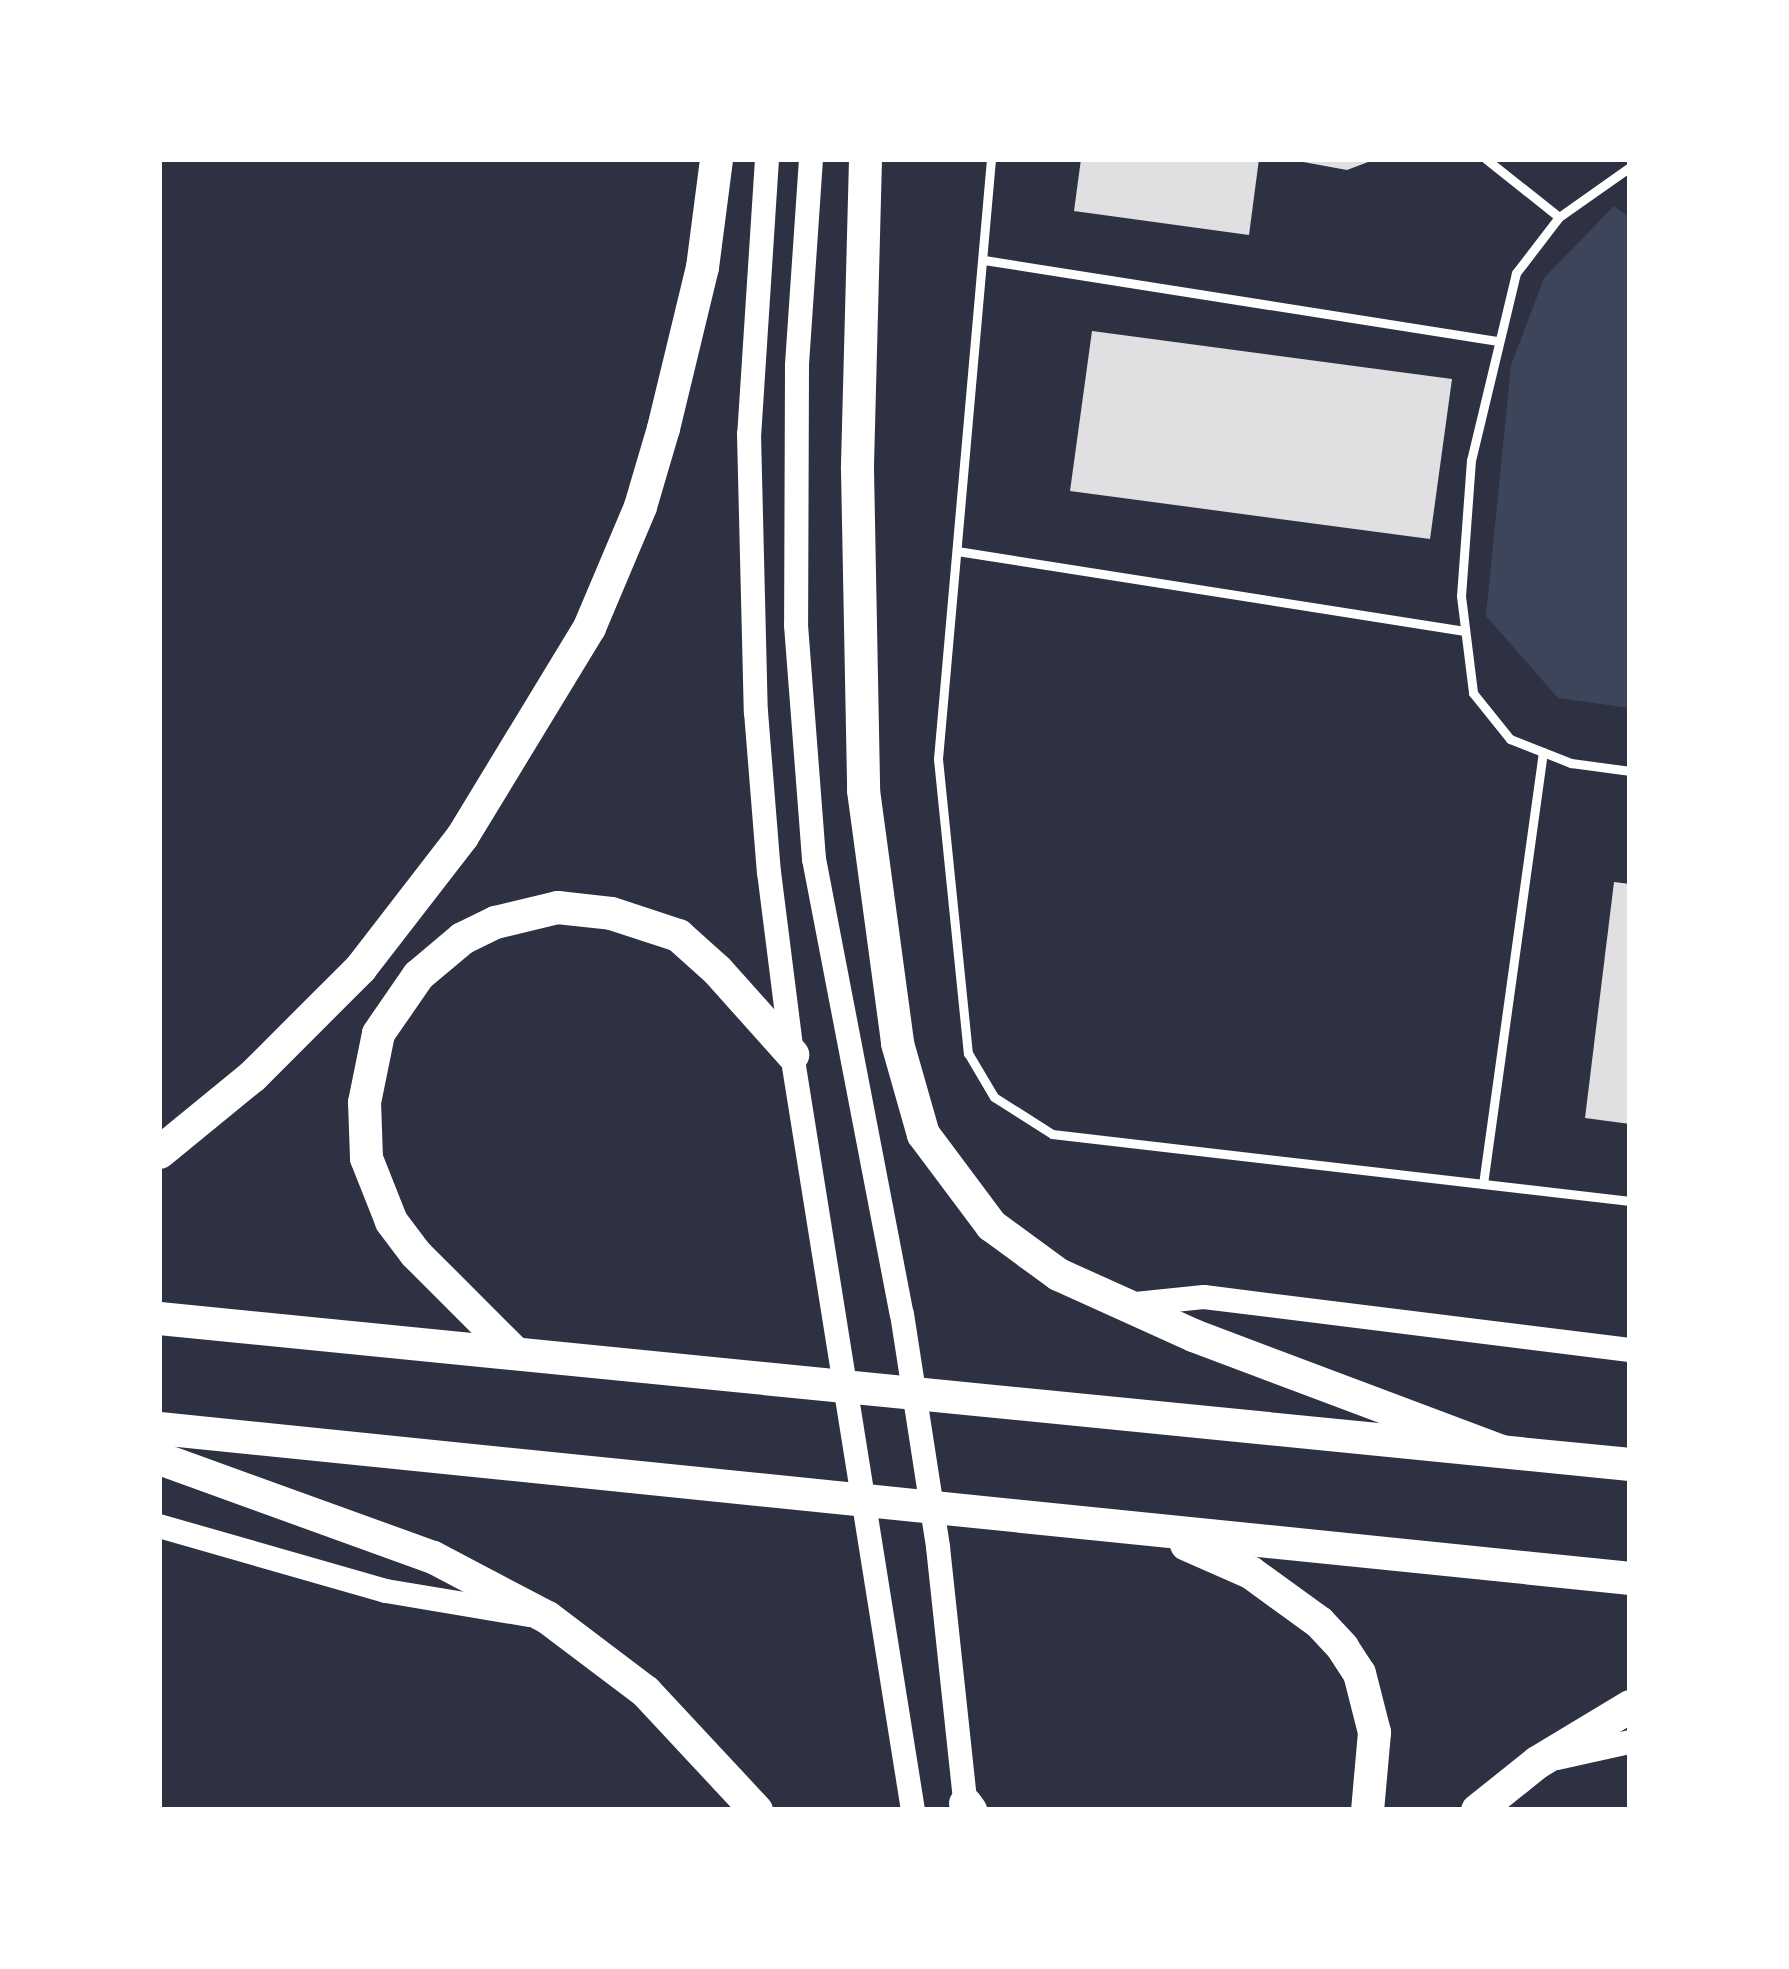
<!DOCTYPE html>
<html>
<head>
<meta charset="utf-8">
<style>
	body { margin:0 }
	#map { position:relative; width:1789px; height:1969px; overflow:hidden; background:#2d3142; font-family:"IBM Plex Serif",serif }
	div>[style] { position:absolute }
	.green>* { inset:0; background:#3c4559 }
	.building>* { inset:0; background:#e0e0e3 }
	.service>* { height:9px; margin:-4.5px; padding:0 4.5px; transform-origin:4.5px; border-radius:4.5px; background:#fff }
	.secondary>* { height:24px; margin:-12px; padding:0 12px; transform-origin:12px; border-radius:12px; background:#fff }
	.trunk>* { height:33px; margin:-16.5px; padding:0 16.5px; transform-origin:16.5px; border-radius:16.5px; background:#fff }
	span { translate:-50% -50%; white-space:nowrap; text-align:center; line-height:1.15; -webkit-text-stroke:9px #fff; paint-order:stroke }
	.frame { position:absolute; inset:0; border:162px solid #fff; pointer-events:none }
</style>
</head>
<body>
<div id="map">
	<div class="green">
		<div style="clip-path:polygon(1614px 206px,1630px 218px,1630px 708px,1558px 698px,1486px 616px,1511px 365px,1544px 278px)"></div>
	</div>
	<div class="building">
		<div style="clip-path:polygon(1081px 159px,1259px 159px,1249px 235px,1074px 211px)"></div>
		<div style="clip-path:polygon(1287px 159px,1376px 159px,1347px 170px)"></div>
		<div style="clip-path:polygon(1092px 331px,1452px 379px,1430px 539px,1070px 491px)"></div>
		<div style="clip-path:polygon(1614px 882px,1630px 884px,1630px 1124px,1585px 1118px)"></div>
	</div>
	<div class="service">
		<div style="left:991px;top:159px;width:602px;rotate:95.05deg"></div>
		<div style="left:938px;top:759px;width:296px;rotate:84.2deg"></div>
		<div style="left:968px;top:1053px;width:51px;rotate:59.4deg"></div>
		<div style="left:994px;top:1097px;width:69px;rotate:32.5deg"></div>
		<div style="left:1052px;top:1134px;width:582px;rotate:6.61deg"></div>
		<div style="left:1486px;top:159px;width:93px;rotate:38.5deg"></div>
		<div style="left:1630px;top:167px;width:87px;rotate:144.8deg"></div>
		<div style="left:1559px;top:217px;width:71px;rotate:127.5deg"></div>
		<div style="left:1516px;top:273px;width:192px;rotate:103.5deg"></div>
		<div style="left:1471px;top:460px;width:136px;rotate:94.2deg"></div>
		<div style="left:1461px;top:596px;width:98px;rotate:82.9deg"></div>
		<div style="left:1473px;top:693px;width:59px;rotate:51.2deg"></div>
		<div style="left:1510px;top:739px;width:66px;rotate:21.5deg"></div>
		<div style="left:1571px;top:763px;width:60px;rotate:7.7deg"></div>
		<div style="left:984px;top:260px;width:519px;rotate:8.97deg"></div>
		<div style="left:957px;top:551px;width:514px;rotate:8.95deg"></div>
		<div style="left:1483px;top:1184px;width:436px;rotate:-82.1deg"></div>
	</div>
	<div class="secondary">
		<div style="left:767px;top:159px;width:276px;rotate:93.7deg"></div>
		<div style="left:749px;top:434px;width:278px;rotate:88.6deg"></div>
		<div style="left:756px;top:712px;width:161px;rotate:85.4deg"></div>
		<div style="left:769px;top:872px;width:183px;rotate:82.8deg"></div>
		<div style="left:792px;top:1054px;width:766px;rotate:80.91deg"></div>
		<div style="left:811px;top:159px;width:207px;rotate:93.9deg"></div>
		<div style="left:797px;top:366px;width:259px;rotate:90.2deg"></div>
		<div style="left:796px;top:625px;width:235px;rotate:85.6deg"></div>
		<div style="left:814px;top:859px;width:463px;rotate:79.1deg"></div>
		<div style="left:902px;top:1314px;width:236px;rotate:81.2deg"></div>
		<div style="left:938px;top:1547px;width:264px;rotate:83.9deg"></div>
		<div style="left:1126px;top:1305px;width:78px;rotate:-5.9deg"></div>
		<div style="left:1204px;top:1297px;width:429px;rotate:7.1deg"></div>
		<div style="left:159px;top:1526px;width:236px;rotate:16deg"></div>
		<div style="left:386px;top:1591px;width:145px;rotate:9.5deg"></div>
		<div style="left:1557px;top:1758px;width:75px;rotate:-12.4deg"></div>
	</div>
	<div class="trunk">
		<div style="left:865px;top:159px;width:310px;rotate:91.5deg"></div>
		<div style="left:857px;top:469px;width:321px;rotate:88.9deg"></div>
		<div style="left:863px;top:790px;width:255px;rotate:82.3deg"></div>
		<div style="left:897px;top:1043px;width:95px;rotate:74.1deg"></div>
		<div style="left:923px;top:1134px;width:114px;rotate:53.2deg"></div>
		<div style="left:991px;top:1225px;width:83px;rotate:36.2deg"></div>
		<div style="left:1058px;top:1274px;width:148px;rotate:24.3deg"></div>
		<div style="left:1193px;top:1335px;width:330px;rotate:20.6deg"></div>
		<div style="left:159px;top:1152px;width:120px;rotate:-39.3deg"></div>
		<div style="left:252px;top:1076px;width:153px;rotate:-45deg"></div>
		<div style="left:360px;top:968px;width:167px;rotate:-52.3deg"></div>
		<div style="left:462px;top:836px;width:245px;rotate:-58.7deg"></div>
		<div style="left:589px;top:627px;width:131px;rotate:-67.1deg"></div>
		<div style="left:640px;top:506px;width:81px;rotate:-73.6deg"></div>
		<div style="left:663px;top:428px;width:166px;rotate:-76.4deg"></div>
		<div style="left:702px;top:267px;width:109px;rotate:-82.6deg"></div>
		<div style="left:159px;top:1318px;width:1478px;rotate:5.67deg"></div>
		<div style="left:515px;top:1353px;width:141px;rotate:-135deg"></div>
		<div style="left:415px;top:1253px;width:40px;rotate:-127deg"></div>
		<div style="left:391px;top:1221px;width:68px;rotate:-111.6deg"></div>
		<div style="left:366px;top:1158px;width:56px;rotate:-92deg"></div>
		<div style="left:364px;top:1102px;width:70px;rotate:-78.5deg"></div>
		<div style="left:378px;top:1033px;width:70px;rotate:-55.4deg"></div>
		<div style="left:418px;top:975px;width:57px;rotate:-40.1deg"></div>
		<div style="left:462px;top:938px;width:37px;rotate:-26deg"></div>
		<div style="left:495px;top:922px;width:64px;rotate:-13.6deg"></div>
		<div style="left:557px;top:907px;width:54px;rotate:6.3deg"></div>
		<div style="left:611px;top:913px;width:71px;rotate:18.2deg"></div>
		<div style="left:678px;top:935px;width:52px;rotate:41.9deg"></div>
		<div style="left:717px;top:970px;width:113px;rotate:48.2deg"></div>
		<div style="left:159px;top:1428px;width:1479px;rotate:5.82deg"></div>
		<div style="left:159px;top:1458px;width:291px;rotate:19.9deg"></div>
		<div style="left:433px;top:1557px;width:129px;rotate:27.8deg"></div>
		<div style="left:547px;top:1617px;width:123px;rotate:37.1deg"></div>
		<div style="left:645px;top:1691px;width:163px;rotate:47deg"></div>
		<div style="left:1186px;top:1544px;width:70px;rotate:23.6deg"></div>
		<div style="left:1250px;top:1572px;width:85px;rotate:35.9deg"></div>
		<div style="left:1319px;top:1622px;width:34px;rotate:47deg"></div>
		<div style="left:1342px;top:1647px;width:31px;rotate:57deg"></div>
		<div style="left:1359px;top:1673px;width:61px;rotate:75.7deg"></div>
		<div style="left:1374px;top:1732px;width:78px;rotate:95.1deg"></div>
		<div style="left:965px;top:1803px;width:9px;rotate:54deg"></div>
		<div style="left:1477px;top:1810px;width:77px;rotate:-38.7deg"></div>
		<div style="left:1537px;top:1762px;width:109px;rotate:-31.1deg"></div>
	</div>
	<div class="frame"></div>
</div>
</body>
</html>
